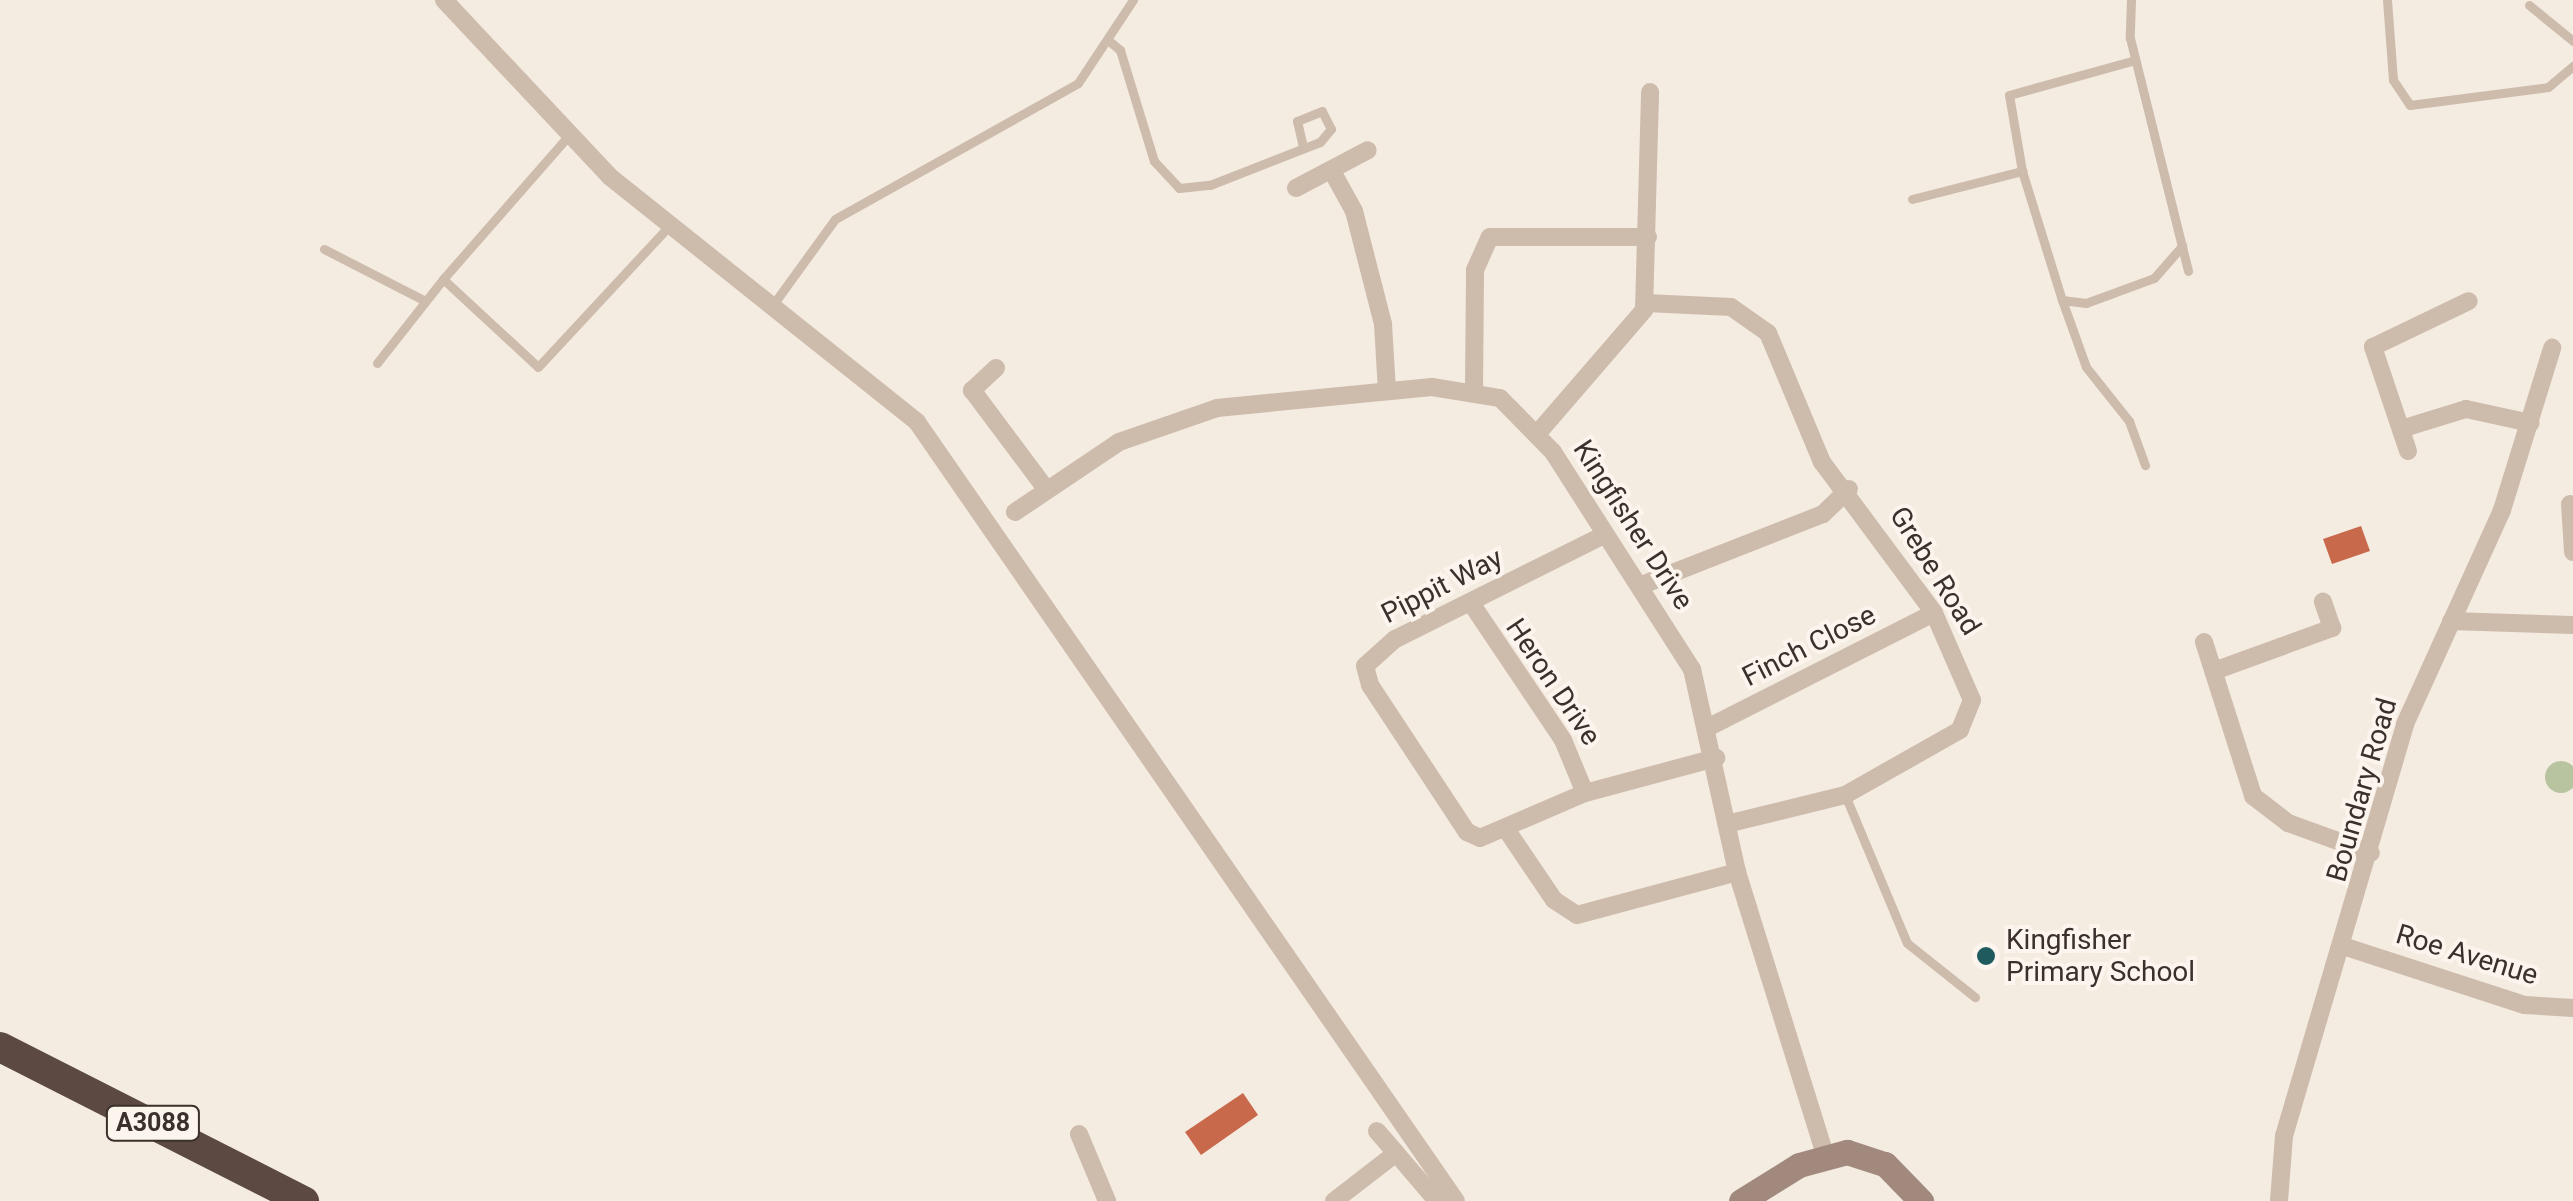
<!DOCTYPE html>
<html>
<head>
<meta charset="utf-8">
<style>
	body { margin:0 }
	#map { position:relative; width:2573px; height:1201px; overflow:hidden; background:#f4ebe1; font-family:Roboto,sans-serif }
	div>[style] { position:absolute }
	.green>* { inset:0; background:#b8c4a0 }
	.round { border-radius:50% }
	.building>* { inset:0; background:#c8694b }
	.lane>* { height:9px; margin:-4.5px; padding:0 4.5px; transform-origin:4.5px; border-radius:4.5px; background:#cdbbac }
	.street>* { height:18px; margin:-9px; padding:0 9px; transform-origin:9px; border-radius:9px; background:#cdbbac }
	.secondary>* { height:25px; margin:-12.5px; padding:0 12.5px; transform-origin:12.5px; border-radius:12.5px; background:#a18a7d }
	.highway>* { height:30px; margin:-15px; padding:0 15px; transform-origin:15px; border-radius:15px; background:#5c4a42 }
	.dots>* { width:28px; height:28px; translate:-50% -50%; box-sizing:border-box; border:5px solid #fbf5ee; border-radius:50% }
	span { translate:-50% -50%; white-space:nowrap; text-align:center; line-height:1.15; -webkit-text-stroke:8px #fbf5ee; paint-order:stroke }
	.shield-label span { padding:2px 8px; background:#fbf5ee; border:2px solid; border-radius:8px; -webkit-text-stroke-width:0 }
	.shield-label { font-size:25px; color:#3b302b; font-weight:700 }
	.street-label { font-size:28px; color:#3b302b }
	.poi-label { font-size:28px; color:#3b302b }
	.left { translate:0 -50%; text-align:left }
</style>
</head>
<body>
<div id="map">
	<div class="green">
		<div class="round" style="left:2545px;top:761px;width:32px;height:32px"></div>
	</div>
	<div class="building">
		<div style="clip-path:polygon(2361px 526px,2370px 551px,2332px 564px,2323px 539px)"></div>
		<div style="clip-path:polygon(1243px 1093px,1258px 1115px,1201px 1155px,1185px 1132px)"></div>
	</div>
	<div class="lane">
		<div style="left:2131px;top:0;width:38px;rotate:92deg"></div>
		<div style="left:2130px;top:38px;width:240px;rotate:76deg"></div>
		<div style="left:2387px;top:0;width:80px;rotate:85.7deg"></div>
		<div style="left:2393px;top:80px;width:30px;rotate:56deg"></div>
		<div style="left:2410px;top:105px;width:139px;rotate:-7.4deg"></div>
		<div style="left:2548px;top:87px;width:33px;rotate:-40deg"></div>
		<div style="left:2529px;top:5px;width:57px;rotate:39.3deg"></div>
		<div style="left:1108px;top:40px;width:16px;rotate:40deg"></div>
		<div style="left:1120px;top:50px;width:116px;rotate:73deg"></div>
		<div style="left:1154px;top:161px;width:37px;rotate:47deg"></div>
		<div style="left:1179px;top:188px;width:31px;rotate:-6deg"></div>
		<div style="left:1210px;top:185px;width:118px;rotate:-21.4deg"></div>
		<div style="left:1320px;top:142px;width:17px;rotate:-50deg"></div>
		<div style="left:1331px;top:129px;width:20px;rotate:-117deg"></div>
		<div style="left:1322px;top:111px;width:27px;rotate:158deg"></div>
		<div style="left:1297px;top:121px;width:28px;rotate:77deg"></div>
		<div style="left:570px;top:134px;width:193px;rotate:131.2deg"></div>
		<div style="left:443px;top:279px;width:129px;rotate:42.8deg"></div>
		<div style="left:538px;top:367px;width:191px;rotate:-47.1deg"></div>
		<div style="left:2022px;top:171px;width:135px;rotate:72.8deg"></div>
		<div style="left:2062px;top:300px;width:24px;rotate:7deg"></div>
		<div style="left:2086px;top:303px;width:72px;rotate:-20.2deg"></div>
		<div style="left:2154px;top:278px;width:43px;rotate:-48.8deg"></div>
		<div style="left:1912px;top:199px;width:114px;rotate:-14.3deg"></div>
		<div style="left:2022px;top:171px;width:77px;rotate:-99.7deg"></div>
		<div style="left:2009px;top:95px;width:131px;rotate:-15.5deg"></div>
		<div style="left:324px;top:249px;width:114px;rotate:27.2deg"></div>
		<div style="left:2062px;top:300px;width:71px;rotate:70.3deg"></div>
		<div style="left:2086px;top:367px;width:69px;rotate:51.5deg"></div>
		<div style="left:2129px;top:421px;width:47px;rotate:70deg"></div>
		<div style="left:772px;top:306px;width:107px;rotate:-54.1deg"></div>
		<div style="left:835px;top:219px;width:278px;rotate:-29.2deg"></div>
		<div style="left:1078px;top:83px;width:100px;rotate:-56.5deg"></div>
		<div style="left:377px;top:363px;width:107px;rotate:-51.8deg"></div>
		<div style="left:1845px;top:795px;width:160px;rotate:67.3deg"></div>
		<div style="left:1907px;top:943px;width:87px;rotate:38.5deg"></div>
	</div>
	<div class="street">
		<div style="left:444px;top:0;width:241px;rotate:46.8deg"></div>
		<div style="left:609px;top:176px;width:394px;rotate:38.6deg"></div>
		<div style="left:917px;top:422px;width:947px;rotate:55.32deg"></div>
		<div style="left:1333px;top:173px;width:43px;rotate:61.1deg"></div>
		<div style="left:1354px;top:211px;width:117px;rotate:75.6deg"></div>
		<div style="left:1383px;top:324px;width:67px;rotate:86.6deg"></div>
		<div style="left:1296px;top:188px;width:81px;rotate:-27.8deg"></div>
		<div style="left:1646px;top:303px;width:85px;rotate:2.7deg"></div>
		<div style="left:1731px;top:307px;width:45px;rotate:35.1deg"></div>
		<div style="left:1768px;top:333px;width:140px;rotate:67.3deg"></div>
		<div style="left:1822px;top:462px;width:188px;rotate:53.4deg"></div>
		<div style="left:1934px;top:613px;width:95px;rotate:66.4deg"></div>
		<div style="left:1972px;top:700px;width:32px;rotate:112deg"></div>
		<div style="left:1960px;top:730px;width:132px;rotate:150.5deg"></div>
		<div style="left:1845px;top:795px;width:122px;rotate:166.2deg"></div>
		<div style="left:996px;top:368px;width:33px;rotate:137deg"></div>
		<div style="left:972px;top:390px;width:124px;rotate:53.2deg"></div>
		<div style="left:1474px;top:389px;width:119px;rotate:-89.5deg"></div>
		<div style="left:1475px;top:270px;width:36px;rotate:-66deg"></div>
		<div style="left:1490px;top:237px;width:158px"></div>
		<div style="left:2401px;top:429px;width:68px;rotate:-17.1deg"></div>
		<div style="left:2466px;top:409px;width:66px;rotate:12.3deg"></div>
		<div style="left:1537px;top:434px;width:164px;rotate:-49.2deg"></div>
		<div style="left:1644px;top:310px;width:218px;rotate:-88.4deg"></div>
		<div style="left:2408px;top:451px;width:110px;rotate:-108.6deg"></div>
		<div style="left:2373px;top:347px;width:106px;rotate:-25.6deg"></div>
		<div style="left:2570px;top:504px;width:48px;rotate:86.4deg"></div>
		<div style="left:1015px;top:512px;width:125px;rotate:-33.9deg"></div>
		<div style="left:1119px;top:442px;width:104px;rotate:-19.1deg"></div>
		<div style="left:1217px;top:408px;width:216px;rotate:-5.6deg"></div>
		<div style="left:1432px;top:387px;width:69px;rotate:9.2deg"></div>
		<div style="left:1500px;top:398px;width:76px;rotate:45.5deg"></div>
		<div style="left:1553px;top:452px;width:258px;rotate:57.4deg"></div>
		<div style="left:1692px;top:669px;width:208px;rotate:77.5deg"></div>
		<div style="left:1737px;top:872px;width:296px;rotate:72.7deg"></div>
		<div style="left:1602px;top:536px;width:231px;rotate:153.5deg"></div>
		<div style="left:1395px;top:639px;width:40px;rotate:138deg"></div>
		<div style="left:1365px;top:666px;width:20px;rotate:75deg"></div>
		<div style="left:1370px;top:685px;width:176px;rotate:56.6deg"></div>
		<div style="left:1467px;top:832px;width:14px;rotate:25deg"></div>
		<div style="left:1480px;top:838px;width:114px;rotate:-23.2deg"></div>
		<div style="left:1585px;top:793px;width:136px;rotate:-15deg"></div>
		<div style="left:1642px;top:585px;width:194px;rotate:-21.4deg"></div>
		<div style="left:1823px;top:514px;width:36px;rotate:-44deg"></div>
		<div style="left:1471px;top:603px;width:165px;rotate:56.1deg"></div>
		<div style="left:1563px;top:740px;width:57px;rotate:67.5deg"></div>
		<div style="left:2451px;top:621px;width:122px;rotate:1.9deg"></div>
		<div style="left:2204px;top:642px;width:162px;rotate:72.3deg"></div>
		<div style="left:2253px;top:796px;width:44px;rotate:37.6deg"></div>
		<div style="left:2288px;top:823px;width:88px;rotate:19.9deg"></div>
		<div style="left:2214px;top:671px;width:126px;rotate:-20deg"></div>
		<div style="left:2332px;top:628px;width:28px;rotate:-109deg"></div>
		<div style="left:1709px;top:727px;width:252px;rotate:-26.9deg"></div>
		<div style="left:1508px;top:832px;width:82px;rotate:55.9deg"></div>
		<div style="left:1554px;top:900px;width:27px;rotate:33deg"></div>
		<div style="left:1577px;top:915px;width:166px;rotate:-15deg"></div>
		<div style="left:2346px;top:947px;width:188px;rotate:18deg"></div>
		<div style="left:2525px;top:1005px;width:48px;rotate:3.6deg"></div>
		<div style="left:1079px;top:1134px;width:73px;rotate:67.3deg"></div>
		<div style="left:1396px;top:1153px;width:63px;rotate:49.5deg"></div>
		<div style="left:1334px;top:1201px;width:78px;rotate:-37.7deg"></div>
		<div style="left:1396px;top:1153px;width:29px;rotate:-131deg"></div>
		<div style="left:2279px;top:1201px;width:65px;rotate:-85.6deg"></div>
		<div style="left:2284px;top:1136px;width:429px;rotate:-73.6deg"></div>
		<div style="left:2405px;top:724px;width:235px;rotate:-65.6deg"></div>
		<div style="left:2502px;top:510px;width:170px;rotate:-72.8deg"></div>
	</div>
	<div class="secondary">
		<div style="left:1741px;top:1201px;width:68px;rotate:-31.8deg"></div>
		<div style="left:1799px;top:1165px;width:50px;rotate:-15.2deg"></div>
		<div style="left:1847px;top:1152px;width:40px;rotate:18deg"></div>
		<div style="left:1885px;top:1164px;width:52px;rotate:45.8deg"></div>
	</div>
	<div class="highway">
		<div style="left:0;top:1047px;width:341px;rotate:26.9deg"></div>
	</div>
	<div class="dots">
		<div style="left:1986px;top:956px;background:#1f5a5e"></div>
	</div>
	<div class="shield-label">
		<span style="left:153px;top:1123px">A3088</span>
	</div>
	<div class="street-label">
		<span style="left:1633px;top:525px;rotate:57deg">Kingfisher Drive</span>
		<span style="left:1935px;top:571px;rotate:58deg">Grebe Road</span>
		<span style="left:1442px;top:586px;rotate:-27deg">Pippit Way</span>
		<span style="left:1809px;top:646px;rotate:-27deg">Finch Close</span>
		<span style="left:1553px;top:682px;rotate:56deg">Heron Drive</span>
		<span style="left:2362px;top:790px;rotate:-74deg">Boundary Road</span>
		<span style="left:2467px;top:955px;rotate:17deg">Roe Avenue</span>
	</div>
	<div class="poi-label">
		<span class="left" style="left:2006px;top:956px">Kingfisher<br>Primary School</span>
	</div>
</div>
</body>
</html>
